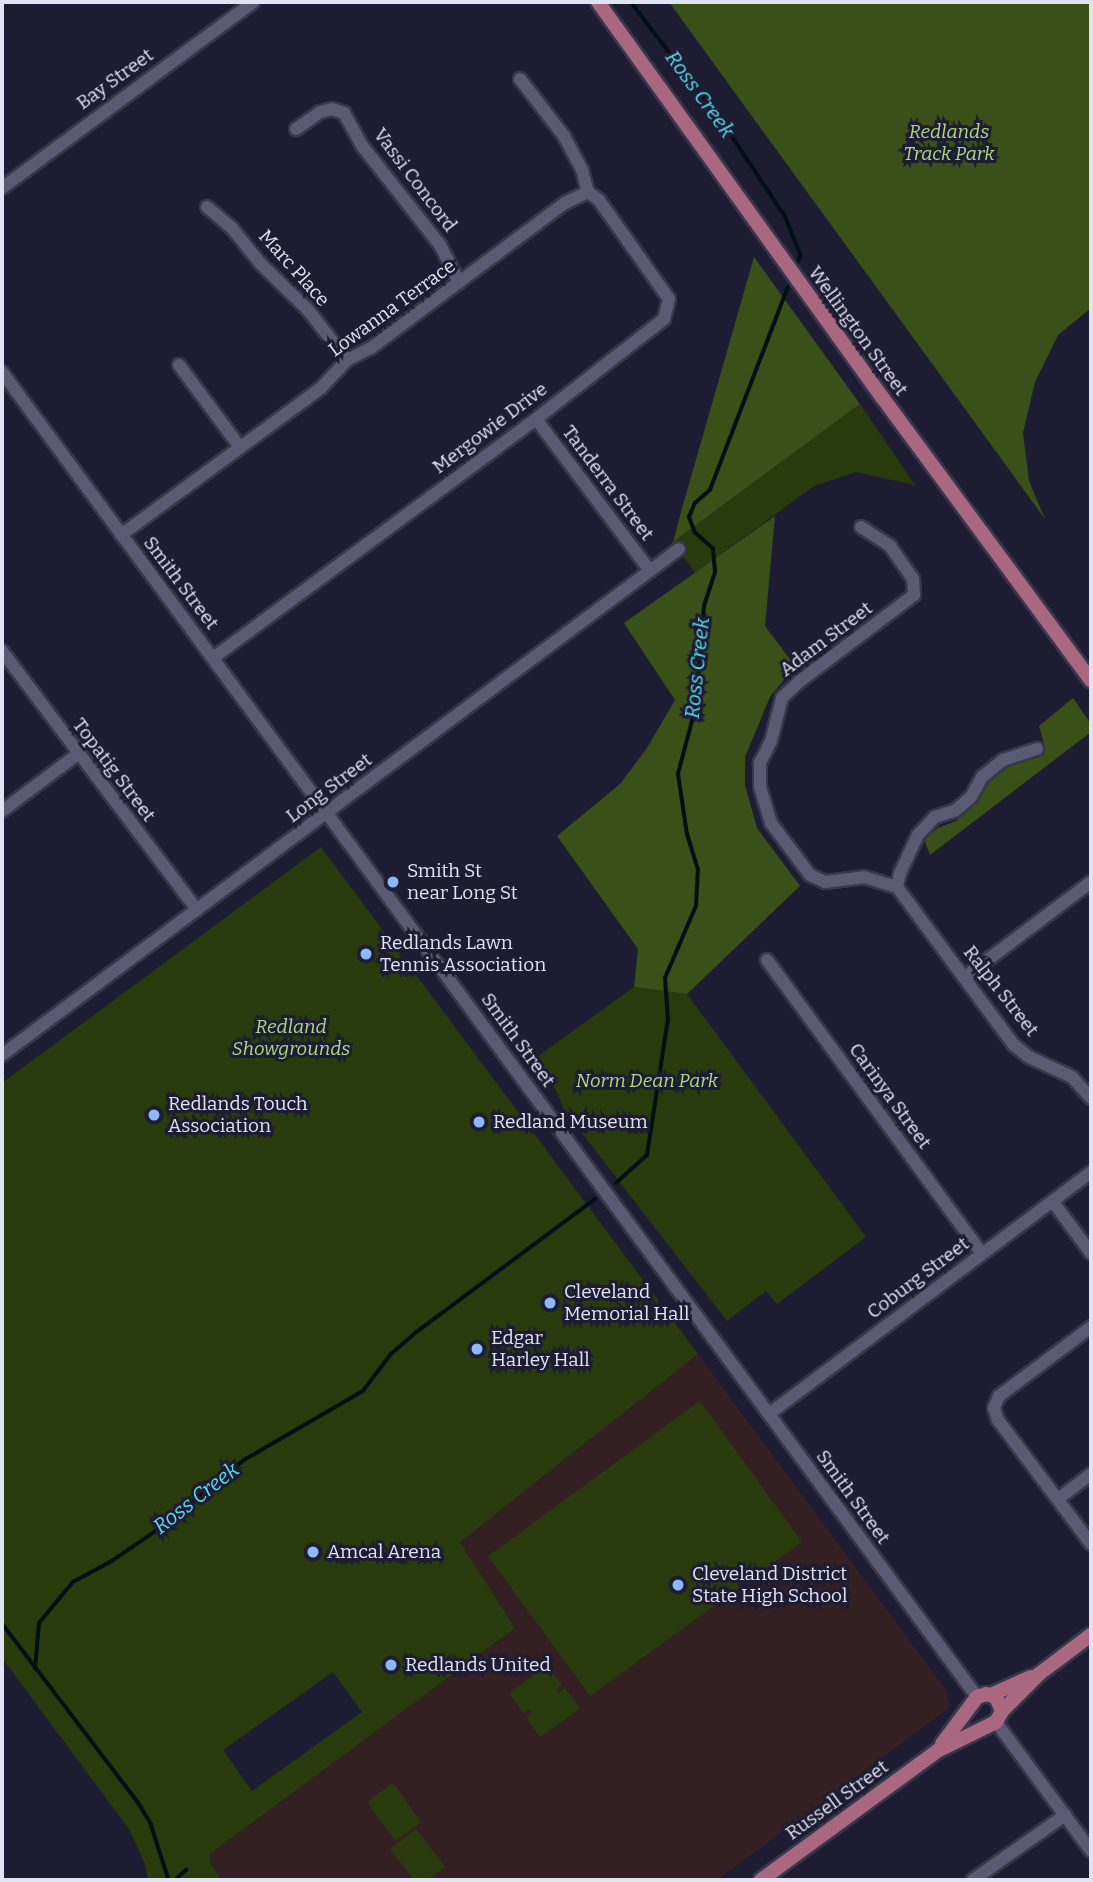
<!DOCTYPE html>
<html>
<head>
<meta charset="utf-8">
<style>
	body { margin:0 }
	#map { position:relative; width:1093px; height:1882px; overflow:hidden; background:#1d1c33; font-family:Bitter,serif }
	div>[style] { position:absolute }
	.education>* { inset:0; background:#342023 }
	.green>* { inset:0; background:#293b0d }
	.forest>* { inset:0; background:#395018 }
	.stream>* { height:3.5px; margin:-1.75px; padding:0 1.75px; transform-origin:1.75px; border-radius:1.75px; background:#001014 }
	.roads { filter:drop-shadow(2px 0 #38364a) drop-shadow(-2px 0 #38364a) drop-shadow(0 2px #38364a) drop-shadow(0 -2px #38364a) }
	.minor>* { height:12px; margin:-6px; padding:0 6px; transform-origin:6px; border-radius:6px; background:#5a5a75 }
	.major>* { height:14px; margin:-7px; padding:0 7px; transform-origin:7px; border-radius:7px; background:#a96880 }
	.dots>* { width:19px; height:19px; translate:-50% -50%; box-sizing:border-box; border:4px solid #1d1c33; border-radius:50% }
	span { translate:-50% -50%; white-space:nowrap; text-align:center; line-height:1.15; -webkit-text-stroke:6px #1d1c33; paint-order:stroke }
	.street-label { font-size:19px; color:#e1e2f2 }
	.park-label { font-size:19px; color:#b2d886; font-style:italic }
	.poi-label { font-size:19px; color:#e1e2f2 }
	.left { translate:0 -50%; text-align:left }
	.water-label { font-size:21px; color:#5addee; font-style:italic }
	.frame { position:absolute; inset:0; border:4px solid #e1e2f2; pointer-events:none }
</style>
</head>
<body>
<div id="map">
	<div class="education">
		<div style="clip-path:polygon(698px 1354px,946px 1690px,949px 1708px,717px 1880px,222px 1880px,211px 1865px,210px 1854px,515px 1628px,460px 1542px)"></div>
	</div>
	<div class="green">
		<div style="clip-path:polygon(860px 404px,915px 485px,856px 472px,814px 486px,695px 573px,673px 542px)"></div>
		<div style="clip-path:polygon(evenodd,321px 847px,698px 1354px,460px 1542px,515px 1628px,210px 1854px,211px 1865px,222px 1880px,148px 1880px,145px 1864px,129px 1829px,2px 1658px,2px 1083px,321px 847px,333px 1672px,362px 1712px,252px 1791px,223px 1750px,333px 1672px)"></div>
		<div style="clip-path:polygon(634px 987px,687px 994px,866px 1237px,777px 1304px,766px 1291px,727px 1321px,564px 1110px,556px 1090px,537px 1057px)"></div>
		<div style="clip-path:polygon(700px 1401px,802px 1542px,590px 1696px,488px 1556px)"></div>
		<div style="clip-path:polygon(548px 1665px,562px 1685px,556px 1690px,559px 1693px,565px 1688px,580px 1708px,540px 1737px,526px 1717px,532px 1712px,530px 1709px,523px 1713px,509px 1693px)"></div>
		<div style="clip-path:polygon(393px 1783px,421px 1822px,395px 1841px,367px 1802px)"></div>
		<div style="clip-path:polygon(416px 1829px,445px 1867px,428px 1880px,414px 1880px,390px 1849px)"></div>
	</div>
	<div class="forest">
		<div style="clip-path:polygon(669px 2px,1091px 2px,1091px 308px,1058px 335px,1035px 382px,1023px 433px,1029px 481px,1045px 519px)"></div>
		<div style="clip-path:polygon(754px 257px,860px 404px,673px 542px,681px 512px)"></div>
		<div style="clip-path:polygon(775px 516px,765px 626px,795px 666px,770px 697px,745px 757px,745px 785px,757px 828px,800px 886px,687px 994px,634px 987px,638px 949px,557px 836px,620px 784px,647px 748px,675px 700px,624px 623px)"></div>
		<div style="clip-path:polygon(1073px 698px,1091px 724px,1091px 732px,930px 855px,924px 839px,938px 828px,956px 821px,978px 802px,990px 779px,1006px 767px,1031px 759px,1045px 747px,1039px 726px)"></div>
	</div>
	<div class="stream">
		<div style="left:631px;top:2px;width:150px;rotate:52.6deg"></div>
		<div style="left:722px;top:121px;width:114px;rotate:56.4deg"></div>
		<div style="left:785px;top:216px;width:42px;rotate:67.7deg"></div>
		<div style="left:801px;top:255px;width:8px;rotate:113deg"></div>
		<div style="left:616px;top:1183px;width:42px;rotate:-42.1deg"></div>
		<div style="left:647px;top:1155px;width:137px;rotate:-81.2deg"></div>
		<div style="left:668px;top:1020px;width:42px;rotate:-94.1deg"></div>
		<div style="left:665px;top:978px;width:78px;rotate:-66.7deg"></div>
		<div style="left:696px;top:906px;width:36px;rotate:-87deg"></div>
		<div style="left:698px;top:870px;width:37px;rotate:-107deg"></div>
		<div style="left:687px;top:835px;width:62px;rotate:-98.4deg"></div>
		<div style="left:678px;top:774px;width:70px;rotate:-75.2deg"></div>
		<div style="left:696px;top:706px;width:100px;rotate:-85.4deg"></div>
		<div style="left:704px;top:606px;width:36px;rotate:-72deg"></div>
		<div style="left:715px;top:572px;width:23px;rotate:-95deg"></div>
		<div style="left:713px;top:549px;width:24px;rotate:-138deg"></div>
		<div style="left:695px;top:533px;width:17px;rotate:-111deg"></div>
		<div style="left:689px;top:517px;width:15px;rotate:-67deg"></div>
		<div style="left:695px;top:503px;width:20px;rotate:-41deg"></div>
		<div style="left:710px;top:490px;width:217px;rotate:-69deg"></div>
		<div style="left:2px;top:1623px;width:225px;rotate:52.8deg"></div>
		<div style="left:138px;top:1802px;width:26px;rotate:59deg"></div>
		<div style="left:151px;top:1824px;width:59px;rotate:72.2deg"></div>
		<div style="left:35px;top:1669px;width:46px;rotate:-85deg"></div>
		<div style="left:39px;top:1623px;width:53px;rotate:-50.3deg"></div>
		<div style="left:73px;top:1582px;width:44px;rotate:-28.3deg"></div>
		<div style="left:112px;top:1561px;width:58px;rotate:-34.5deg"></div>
		<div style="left:160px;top:1528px;width:108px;rotate:-39deg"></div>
		<div style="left:244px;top:1460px;width:138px;rotate:-30.1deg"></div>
		<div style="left:363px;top:1391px;width:46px;rotate:-52.9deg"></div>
		<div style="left:391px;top:1354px;width:30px;rotate:-41deg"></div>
		<div style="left:414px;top:1334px;width:226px;rotate:-36.7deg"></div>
		<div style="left:175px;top:1880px;width:15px;rotate:-42deg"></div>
	</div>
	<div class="roads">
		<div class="minor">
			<div style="left:520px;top:79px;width:72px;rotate:52.3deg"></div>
			<div style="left:564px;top:136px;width:38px;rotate:62deg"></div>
			<div style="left:582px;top:170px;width:23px;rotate:75deg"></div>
			<div style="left:296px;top:129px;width:29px;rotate:-35deg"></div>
			<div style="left:320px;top:112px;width:12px;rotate:-14deg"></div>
			<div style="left:332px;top:109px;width:13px;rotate:18deg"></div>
			<div style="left:344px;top:113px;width:39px;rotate:61deg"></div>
			<div style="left:363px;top:147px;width:125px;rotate:51.8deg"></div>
			<div style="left:440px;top:245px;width:42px;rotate:62.8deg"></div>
			<div style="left:2px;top:188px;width:312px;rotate:-36.5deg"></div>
			<div style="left:207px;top:207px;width:31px;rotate:40deg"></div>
			<div style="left:231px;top:227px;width:46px;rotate:51.1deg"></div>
			<div style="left:260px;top:263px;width:67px;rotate:44.4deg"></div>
			<div style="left:308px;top:310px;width:63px;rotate:52deg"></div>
			<div style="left:179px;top:365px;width:102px;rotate:53.4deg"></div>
			<div style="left:2px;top:372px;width:1645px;rotate:53.65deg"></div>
			<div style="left:536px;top:419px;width:190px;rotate:53.1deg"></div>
			<div style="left:861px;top:527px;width:35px;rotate:33deg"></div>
			<div style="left:890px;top:546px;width:40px;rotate:55.1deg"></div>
			<div style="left:913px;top:579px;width:16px;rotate:86deg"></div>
			<div style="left:914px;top:595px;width:141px;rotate:143deg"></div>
			<div style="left:801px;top:680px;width:26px;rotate:137deg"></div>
			<div style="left:782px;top:698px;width:44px;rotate:104.3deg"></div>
			<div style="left:771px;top:741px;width:25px;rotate:117deg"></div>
			<div style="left:760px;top:763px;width:24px;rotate:90deg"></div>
			<div style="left:760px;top:787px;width:38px;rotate:73deg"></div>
			<div style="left:771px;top:823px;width:65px;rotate:53.1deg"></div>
			<div style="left:810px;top:875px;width:17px;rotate:25deg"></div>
			<div style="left:825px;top:882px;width:39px;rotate:-7deg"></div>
			<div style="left:864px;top:877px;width:34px;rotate:17deg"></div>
			<div style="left:121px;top:535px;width:248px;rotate:-36.3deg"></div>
			<div style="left:321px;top:388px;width:38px;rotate:-47deg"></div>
			<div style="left:347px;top:360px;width:27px;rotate:-27deg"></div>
			<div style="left:371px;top:348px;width:242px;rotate:-36.8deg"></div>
			<div style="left:565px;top:203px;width:25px;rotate:-26deg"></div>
			<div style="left:2px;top:651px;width:324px;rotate:53deg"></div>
			<div style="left:213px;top:658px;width:402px;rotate:-36.5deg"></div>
			<div style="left:536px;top:419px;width:162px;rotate:-38deg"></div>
			<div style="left:664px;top:319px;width:21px;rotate:-76deg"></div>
			<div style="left:669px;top:299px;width:121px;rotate:-125.3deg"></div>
			<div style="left:599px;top:200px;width:14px;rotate:-144deg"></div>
			<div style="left:2px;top:811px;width:95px;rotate:-36.9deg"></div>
			<div style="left:897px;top:887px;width:197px;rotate:53.5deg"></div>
			<div style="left:1014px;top:1045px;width:19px;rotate:39deg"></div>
			<div style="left:1029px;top:1057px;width:47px;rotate:24.9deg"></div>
			<div style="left:1072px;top:1077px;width:28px;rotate:48deg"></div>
			<div style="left:897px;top:887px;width:14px;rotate:-78deg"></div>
			<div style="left:900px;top:873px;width:42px;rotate:-64.7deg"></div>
			<div style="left:918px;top:835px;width:25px;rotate:-47deg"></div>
			<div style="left:935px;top:817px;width:22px;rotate:-18deg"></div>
			<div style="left:956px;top:810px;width:20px;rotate:-41deg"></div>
			<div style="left:971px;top:797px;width:23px;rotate:-61deg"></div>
			<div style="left:982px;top:777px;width:27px;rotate:-39deg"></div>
			<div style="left:1003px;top:760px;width:36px;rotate:-18deg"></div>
			<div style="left:767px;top:960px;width:364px;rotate:53.8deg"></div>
			<div style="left:965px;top:977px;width:158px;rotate:-37deg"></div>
			<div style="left:2px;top:1055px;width:845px;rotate:-36.77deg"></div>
			<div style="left:1053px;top:1202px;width:64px;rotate:53.3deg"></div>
			<div style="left:1091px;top:1327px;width:115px;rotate:143.1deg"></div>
			<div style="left:999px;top:1396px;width:13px;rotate:113deg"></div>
			<div style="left:994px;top:1408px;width:13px;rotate:72deg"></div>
			<div style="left:998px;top:1420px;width:155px;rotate:53.1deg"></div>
			<div style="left:769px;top:1414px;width:403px;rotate:-36.9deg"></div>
			<div style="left:1058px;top:1499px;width:41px;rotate:-37.1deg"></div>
			<div style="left:996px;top:1722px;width:160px;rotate:53.6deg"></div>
			<div style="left:973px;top:1880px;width:113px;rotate:-35.2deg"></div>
		</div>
		<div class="major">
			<div style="left:598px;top:2px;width:486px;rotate:54.3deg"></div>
			<div style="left:882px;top:397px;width:352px;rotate:53.6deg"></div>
			<div style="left:991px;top:1695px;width:44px;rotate:-24.2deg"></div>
			<div style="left:942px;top:1744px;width:59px;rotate:-53.3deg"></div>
			<div style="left:977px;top:1697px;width:9px;rotate:-18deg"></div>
			<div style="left:986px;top:1694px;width:10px;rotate:17deg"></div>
			<div style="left:996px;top:1697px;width:15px;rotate:67deg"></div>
			<div style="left:761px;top:1880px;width:218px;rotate:-36.2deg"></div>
			<div style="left:937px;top:1751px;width:66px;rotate:-26.2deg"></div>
			<div style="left:996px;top:1722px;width:13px;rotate:-61deg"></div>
			<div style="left:1002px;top:1711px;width:52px;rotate:-45deg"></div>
			<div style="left:1039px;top:1674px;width:65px;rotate:-36.9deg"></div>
		</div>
	</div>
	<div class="dots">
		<div style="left:393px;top:882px;background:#8db9fc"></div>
		<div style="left:366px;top:954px;background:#8db9fc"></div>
		<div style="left:154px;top:1115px;background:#8db9fc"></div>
		<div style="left:479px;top:1122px;background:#8db9fc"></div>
		<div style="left:550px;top:1303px;background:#8db9fc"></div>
		<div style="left:477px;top:1349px;background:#8db9fc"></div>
		<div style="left:313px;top:1552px;background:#8db9fc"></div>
		<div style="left:678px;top:1585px;background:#8db9fc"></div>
		<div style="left:391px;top:1665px;background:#8db9fc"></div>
	</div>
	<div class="street-label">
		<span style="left:115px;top:79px;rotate:-36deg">Bay Street</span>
		<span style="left:415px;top:180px;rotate:53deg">Vassi Concord</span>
		<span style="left:294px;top:268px;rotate:48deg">Marc Place</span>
		<span style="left:392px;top:308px;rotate:-36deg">Lowanna Terrace</span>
		<span style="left:858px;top:331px;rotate:54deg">Wellington Street</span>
		<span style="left:490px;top:428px;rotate:-37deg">Mergowie Drive</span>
		<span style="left:608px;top:483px;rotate:53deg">Tanderra Street</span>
		<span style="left:181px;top:583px;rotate:53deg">Smith Street</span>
		<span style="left:826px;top:639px;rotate:-37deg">Adam Street</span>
		<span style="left:114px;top:770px;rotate:53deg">Topatig Street</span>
		<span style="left:329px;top:788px;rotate:-37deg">Long Street</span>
		<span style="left:1001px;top:991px;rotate:52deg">Ralph Street</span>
		<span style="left:518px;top:1040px;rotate:54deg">Smith Street</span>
		<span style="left:890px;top:1096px;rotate:54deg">Carinya Street</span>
		<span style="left:918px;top:1278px;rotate:-37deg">Coburg Street</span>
		<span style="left:853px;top:1497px;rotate:54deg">Smith Street</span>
		<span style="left:837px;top:1800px;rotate:-36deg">Russell Street</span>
	</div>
	<div class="park-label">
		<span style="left:949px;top:143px">Redlands<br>Track Park</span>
		<span style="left:291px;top:1038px">Redland<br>Showgrounds</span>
		<span style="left:647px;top:1081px">Norm Dean Park</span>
	</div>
	<div class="poi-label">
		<span class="left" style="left:407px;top:882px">Smith St<br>near Long St</span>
		<span class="left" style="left:380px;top:954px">Redlands Lawn<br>Tennis Association</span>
		<span class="left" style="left:168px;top:1115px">Redlands Touch<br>Association</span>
		<span class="left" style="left:493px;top:1122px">Redland Museum</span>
		<span class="left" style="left:564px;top:1303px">Cleveland<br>Memorial Hall</span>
		<span class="left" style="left:491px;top:1349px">Edgar<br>Harley Hall</span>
		<span class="left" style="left:327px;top:1552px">Amcal Arena</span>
		<span class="left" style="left:692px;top:1585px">Cleveland District<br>State High School</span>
		<span class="left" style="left:405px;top:1665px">Redlands United</span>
	</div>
	<div class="water-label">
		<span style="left:700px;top:94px;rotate:54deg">Ross Creek</span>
		<span style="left:697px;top:668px;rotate:-84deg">Ross Creek</span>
		<span style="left:196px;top:1498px;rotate:-38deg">Ross Creek</span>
	</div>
	<div class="frame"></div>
</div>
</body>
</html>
